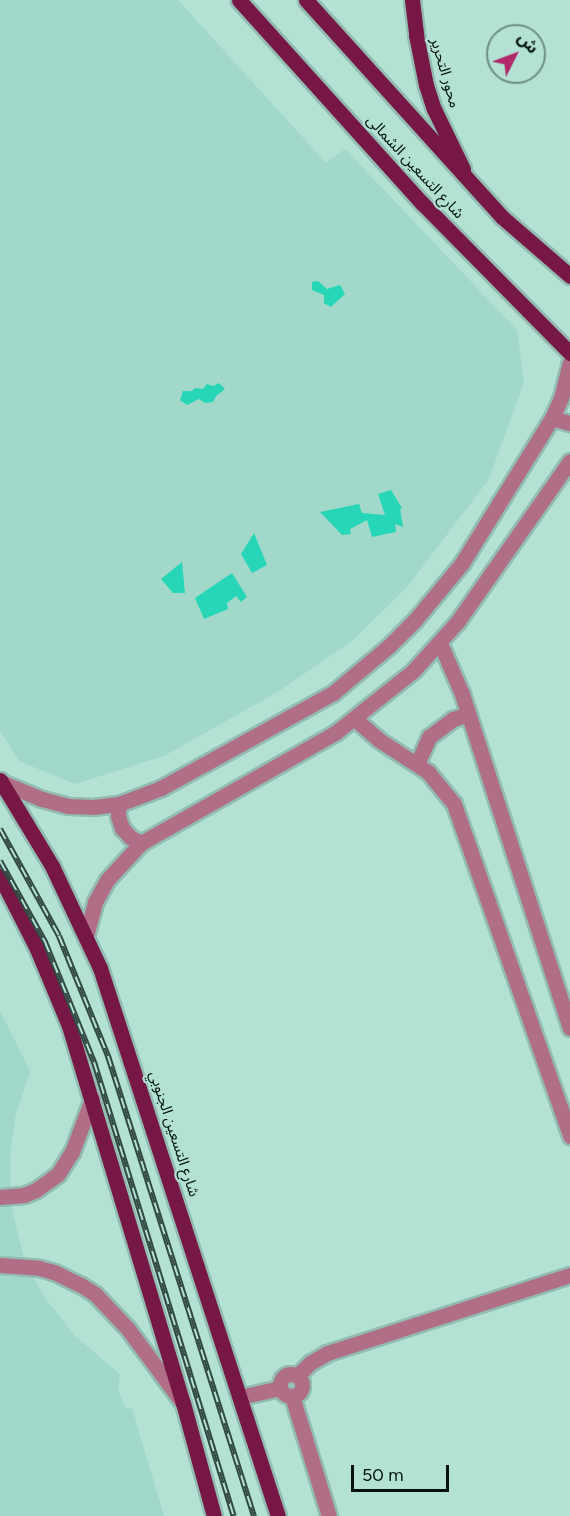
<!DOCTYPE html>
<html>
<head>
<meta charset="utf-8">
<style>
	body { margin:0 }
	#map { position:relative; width:570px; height:1516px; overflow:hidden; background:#b3e1d4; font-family:Figtree,"Noto Sans Arabic",sans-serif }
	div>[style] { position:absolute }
	.built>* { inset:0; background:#a1d8c9 }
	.water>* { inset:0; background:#27d6b6 }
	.roads { filter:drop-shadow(2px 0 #93bcb1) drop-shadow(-2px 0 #93bcb1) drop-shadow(0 2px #93bcb1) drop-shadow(0 -2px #93bcb1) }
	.minor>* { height:15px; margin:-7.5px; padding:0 7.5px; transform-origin:7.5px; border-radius:7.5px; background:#b06e87 }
	.minor>.ring { margin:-7.5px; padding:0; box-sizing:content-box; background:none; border:15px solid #b06e87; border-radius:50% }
	.major>* { height:15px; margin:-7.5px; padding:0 7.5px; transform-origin:7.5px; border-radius:7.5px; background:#771746 }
	.rail>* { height:6px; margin-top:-3px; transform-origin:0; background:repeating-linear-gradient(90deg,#b3e1d4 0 11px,#314942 0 22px); box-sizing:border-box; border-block:2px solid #314942 }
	span { translate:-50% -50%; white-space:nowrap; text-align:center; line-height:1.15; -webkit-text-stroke:4.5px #b3e1d4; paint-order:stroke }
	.street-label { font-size:15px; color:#03130f }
	.north { position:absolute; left:486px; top:24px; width:60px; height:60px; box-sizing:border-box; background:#b3e1d4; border:2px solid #6d8f85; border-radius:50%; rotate:48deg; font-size:16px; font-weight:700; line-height:24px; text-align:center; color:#03130f }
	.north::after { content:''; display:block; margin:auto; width:21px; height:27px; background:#b0286a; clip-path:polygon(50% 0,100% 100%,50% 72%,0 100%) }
	.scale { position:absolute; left:351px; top:1465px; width:98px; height:27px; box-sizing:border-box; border:3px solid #03130f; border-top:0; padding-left:8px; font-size:18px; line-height:21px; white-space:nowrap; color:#03130f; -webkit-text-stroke:4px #b3e1d4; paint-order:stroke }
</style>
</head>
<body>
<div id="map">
	<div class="built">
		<div style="clip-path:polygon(0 0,178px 0,326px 163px,345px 149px,517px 330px,524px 382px,489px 479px,408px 586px,352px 641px,279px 691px,166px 755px,75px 784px,19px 761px,0 731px)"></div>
		<div style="clip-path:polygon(0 1011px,30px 1071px,15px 1117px,10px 1158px,11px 1204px,24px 1259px,23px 1267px,32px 1275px,46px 1299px,75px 1336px,120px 1374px,118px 1389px,126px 1409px,132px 1408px,164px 1516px,0 1516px)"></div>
	</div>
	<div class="water">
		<div style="clip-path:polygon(318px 281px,327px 289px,340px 285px,345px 294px,331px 307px,324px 303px,324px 295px,312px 290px,312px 282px)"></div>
		<div style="clip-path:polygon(219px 383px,225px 389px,216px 396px,213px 402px,205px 403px,199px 399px,187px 405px,180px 400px,183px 391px,192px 391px,195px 388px,203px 389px,207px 384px,213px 386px)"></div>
		<div style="clip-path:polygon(391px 490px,402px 508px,400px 509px,403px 527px,395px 524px,396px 532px,372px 537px,367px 520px,350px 529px,351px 534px,342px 535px,320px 512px,359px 504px,362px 513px,385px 515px,378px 494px)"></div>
		<div style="clip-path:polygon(254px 533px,267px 565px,252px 573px,241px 554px)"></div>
		<div style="clip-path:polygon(182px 562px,185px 593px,173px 593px,161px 579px)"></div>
		<div style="clip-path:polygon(232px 573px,247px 597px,241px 602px,236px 596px,227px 603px,228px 609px,204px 619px,195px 598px)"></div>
	</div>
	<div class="roads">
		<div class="minor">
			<div style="left:552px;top:418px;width:19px;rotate:16deg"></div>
			<div style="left:440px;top:643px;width:56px;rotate:66.7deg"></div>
			<div style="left:462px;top:694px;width:351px;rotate:72.1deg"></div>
			<div style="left:355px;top:719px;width:32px;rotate:41deg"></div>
			<div style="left:379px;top:740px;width:59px;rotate:33.1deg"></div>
			<div style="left:428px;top:772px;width:41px;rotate:50.9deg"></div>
			<div style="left:454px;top:804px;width:352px;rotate:70.7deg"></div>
			<div style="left:417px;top:764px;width:30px;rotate:-66deg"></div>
			<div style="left:429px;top:737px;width:30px;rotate:-37deg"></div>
			<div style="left:453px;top:719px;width:16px;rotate:-18deg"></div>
			<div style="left:3px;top:783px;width:42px;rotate:22.3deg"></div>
			<div style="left:42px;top:799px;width:27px;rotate:15deg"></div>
			<div style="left:68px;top:806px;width:25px;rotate:2deg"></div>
			<div style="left:93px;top:807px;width:26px;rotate:-7deg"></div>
			<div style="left:119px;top:804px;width:45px;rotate:-20.9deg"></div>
			<div style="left:161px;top:788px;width:196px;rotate:-28.9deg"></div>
			<div style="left:333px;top:693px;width:73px;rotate:-40deg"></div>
			<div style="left:389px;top:646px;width:37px;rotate:-45deg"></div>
			<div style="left:415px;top:620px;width:74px;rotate:-50.5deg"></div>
			<div style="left:462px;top:563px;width:171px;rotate:-58.2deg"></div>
			<div style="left:552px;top:418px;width:22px;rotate:-66deg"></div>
			<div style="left:561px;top:398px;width:36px;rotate:-76deg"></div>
			<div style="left:119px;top:804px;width:12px;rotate:95deg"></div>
			<div style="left:118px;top:816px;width:13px;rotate:72deg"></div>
			<div style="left:122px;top:828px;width:12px;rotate:48deg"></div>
			<div style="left:130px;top:837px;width:13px;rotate:29deg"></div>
			<div style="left:86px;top:936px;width:35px;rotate:-75deg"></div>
			<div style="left:95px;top:902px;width:25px;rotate:-61deg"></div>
			<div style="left:107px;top:880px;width:50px;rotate:-47.4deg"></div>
			<div style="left:141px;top:843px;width:223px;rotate:-29.6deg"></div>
			<div style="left:335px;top:733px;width:100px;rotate:-38.5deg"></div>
			<div style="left:413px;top:671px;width:67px;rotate:-48deg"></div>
			<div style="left:458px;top:621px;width:195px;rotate:-55deg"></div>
			<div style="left:0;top:1197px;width:24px;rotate:-5deg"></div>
			<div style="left:24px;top:1195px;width:13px;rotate:-23deg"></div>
			<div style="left:36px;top:1190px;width:27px;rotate:-36deg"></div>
			<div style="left:58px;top:1174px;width:26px;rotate:-58deg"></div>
			<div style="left:72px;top:1152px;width:57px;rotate:-69.3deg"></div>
			<div style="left:0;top:1265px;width:39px;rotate:4deg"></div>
			<div style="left:39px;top:1268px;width:16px;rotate:15deg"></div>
			<div style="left:54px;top:1272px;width:30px;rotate:26deg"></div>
			<div style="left:81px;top:1285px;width:17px;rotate:33deg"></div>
			<div style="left:95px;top:1294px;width:48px;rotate:46.7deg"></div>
			<div style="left:128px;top:1329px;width:91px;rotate:53.5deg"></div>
			<div class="ring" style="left:280px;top:1374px;width:7px;height:7px"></div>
			<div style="left:297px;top:1376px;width:18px;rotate:-45deg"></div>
			<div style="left:310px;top:1363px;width:20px;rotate:-30deg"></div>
			<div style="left:327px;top:1353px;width:255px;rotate:-17.8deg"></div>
			<div style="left:292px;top:1396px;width:126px;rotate:72.9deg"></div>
			<div style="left:240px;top:1397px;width:41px;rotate:-12.7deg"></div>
		</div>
		<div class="major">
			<div style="left:239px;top:0;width:273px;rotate:48deg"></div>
			<div style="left:422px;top:203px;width:211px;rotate:45.4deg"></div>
			<div style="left:306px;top:0;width:292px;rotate:47.9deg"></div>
			<div style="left:502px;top:217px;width:90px;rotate:40.9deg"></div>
			<div style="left:412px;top:0;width:35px;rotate:83deg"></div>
			<div style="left:416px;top:35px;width:51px;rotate:78.7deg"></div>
			<div style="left:426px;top:85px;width:25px;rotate:72deg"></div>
			<div style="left:434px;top:109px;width:67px;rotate:64.2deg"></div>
			<div style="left:0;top:780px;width:100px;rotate:58.8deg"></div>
			<div style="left:52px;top:866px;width:113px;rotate:64.8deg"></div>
			<div style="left:100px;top:968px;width:576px;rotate:72.01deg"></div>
			<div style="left:0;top:876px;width:82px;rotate:63.1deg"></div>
			<div style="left:37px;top:949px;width:83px;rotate:67.4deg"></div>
			<div style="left:69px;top:1026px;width:394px;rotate:73.2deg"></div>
			<div style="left:183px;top:1403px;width:117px;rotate:74.7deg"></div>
		</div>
	</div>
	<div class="rail">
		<div style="left:0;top:829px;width:122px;rotate:61.1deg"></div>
		<div style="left:59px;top:936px;width:130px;rotate:67.8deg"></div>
		<div style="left:108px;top:1056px;width:483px;rotate:72.4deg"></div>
		<div style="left:0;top:861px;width:93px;rotate:60.9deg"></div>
		<div style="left:45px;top:942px;width:130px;rotate:67.8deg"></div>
		<div style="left:94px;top:1062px;width:475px;rotate:72.9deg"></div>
	</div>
	<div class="street-label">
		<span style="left:445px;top:73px;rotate:74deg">محور التحرير</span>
		<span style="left:415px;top:167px;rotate:47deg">شارع التسعين الشمالى</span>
		<span style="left:174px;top:1134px;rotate:72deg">شارع التسعين الجنوبي</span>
	</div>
	<div class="north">ش</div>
	<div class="scale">50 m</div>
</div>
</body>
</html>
